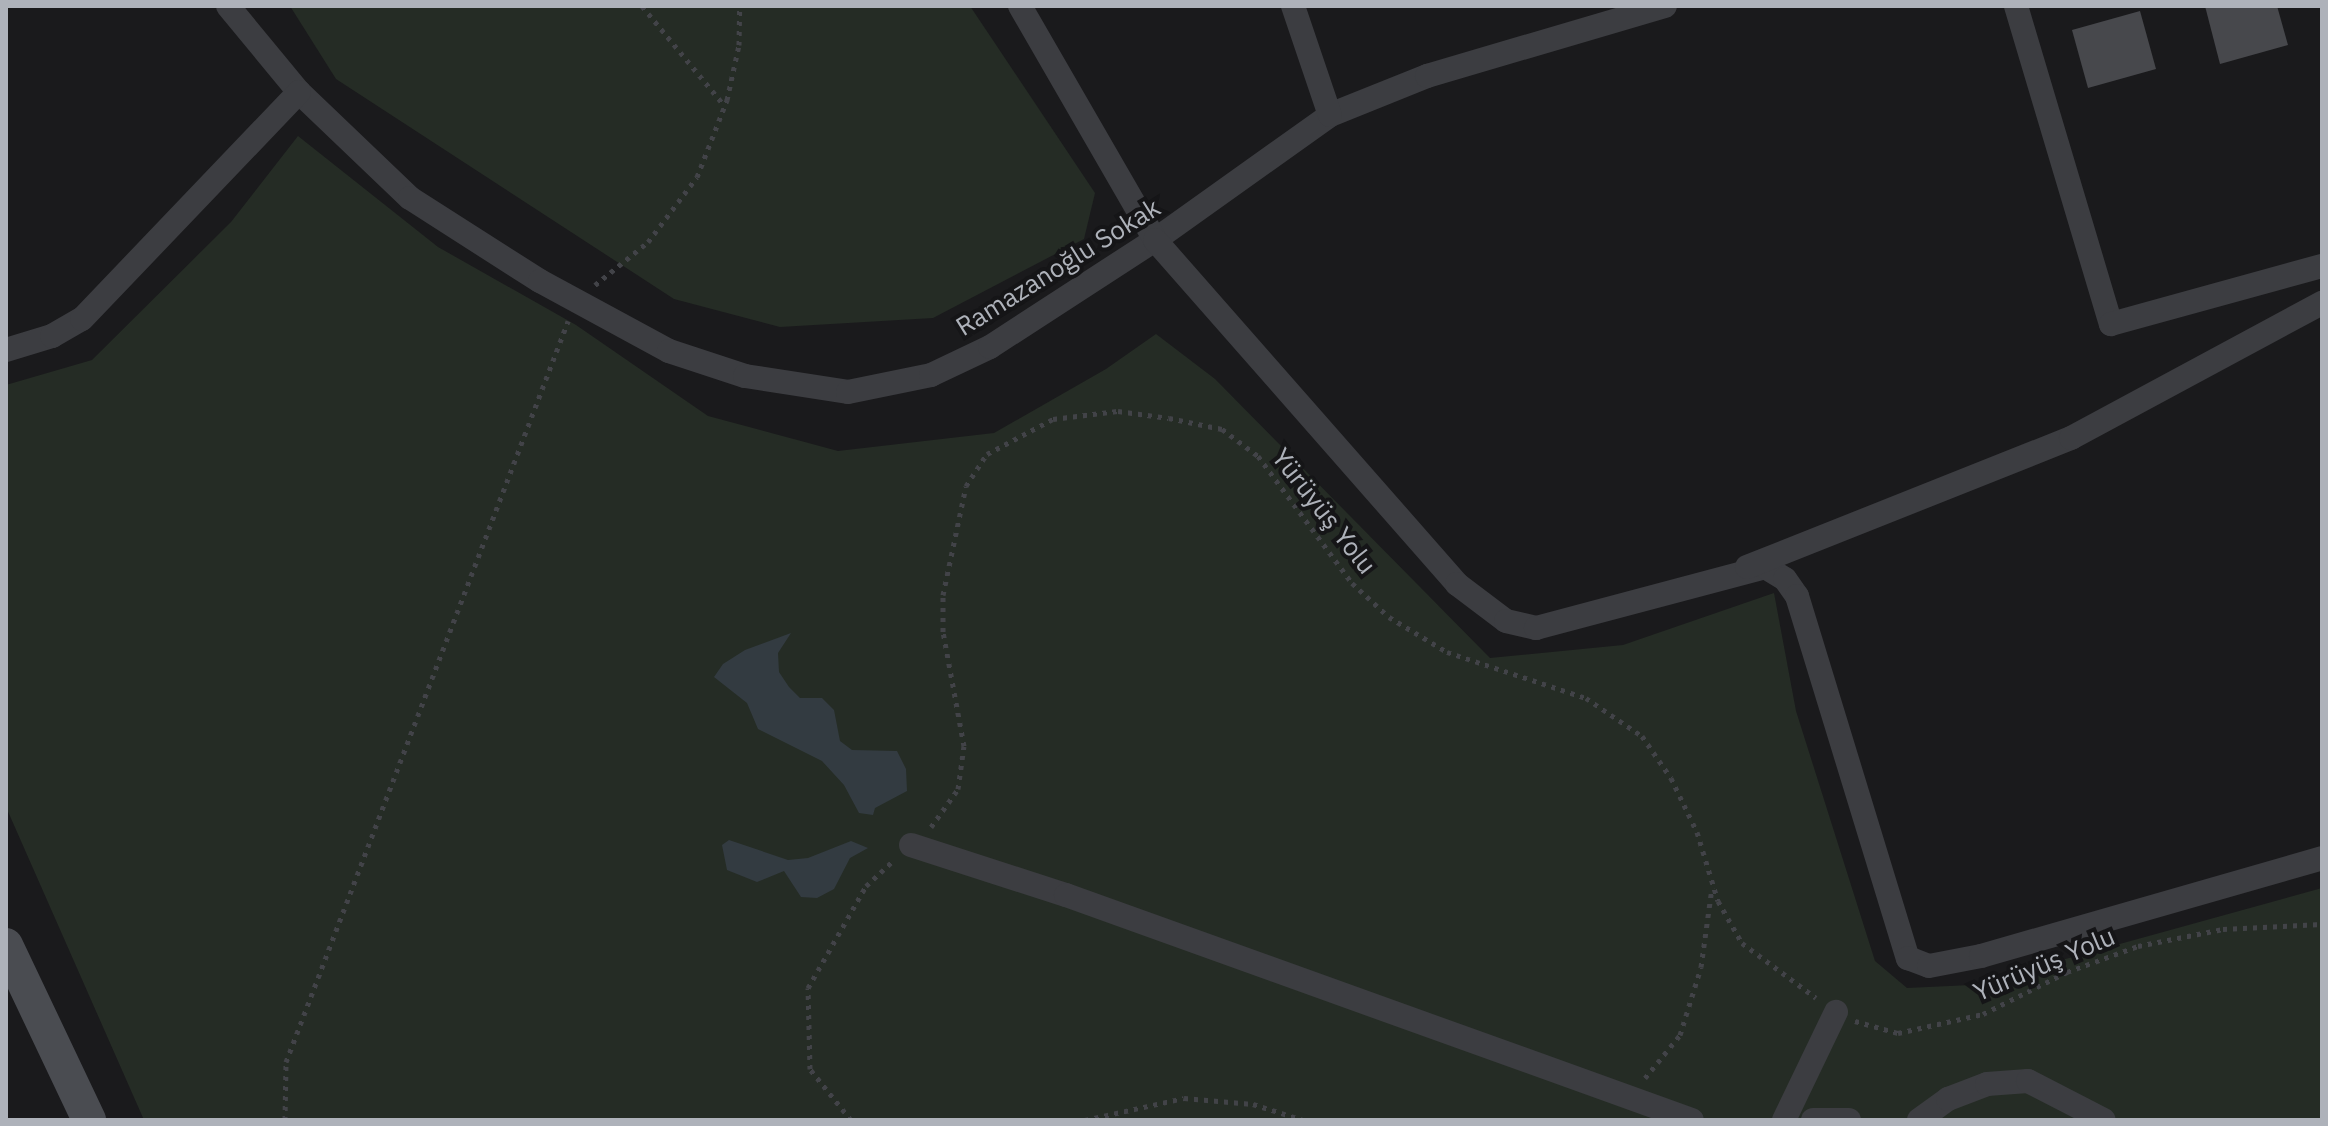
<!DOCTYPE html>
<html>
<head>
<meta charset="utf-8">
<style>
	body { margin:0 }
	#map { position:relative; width:2328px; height:1126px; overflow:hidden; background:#1a1a1c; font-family:"IBM Plex Sans",sans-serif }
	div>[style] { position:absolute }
	.green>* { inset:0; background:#252c25 }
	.water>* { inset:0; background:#333b41 }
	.building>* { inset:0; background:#47484c }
	.path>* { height:5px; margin-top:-2.5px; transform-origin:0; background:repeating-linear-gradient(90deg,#424348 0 4px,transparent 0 10px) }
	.street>* { height:24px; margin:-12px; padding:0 12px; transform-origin:12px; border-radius:12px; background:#3c3d41 }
	.secondary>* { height:34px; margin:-17px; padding:0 17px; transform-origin:17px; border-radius:17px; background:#4a4c51 }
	span { translate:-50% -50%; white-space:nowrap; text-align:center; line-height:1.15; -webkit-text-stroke:8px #151517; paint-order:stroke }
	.street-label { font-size:26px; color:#aeb2ba }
	.frame { position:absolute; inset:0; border:8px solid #aeb2ba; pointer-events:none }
</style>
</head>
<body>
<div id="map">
	<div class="green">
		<div style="clip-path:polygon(290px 6px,970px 6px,1095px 193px,1084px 239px,933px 318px,780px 327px,674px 299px,336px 79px)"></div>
		<div style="clip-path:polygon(298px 136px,438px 247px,576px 325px,708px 416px,838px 451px,994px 433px,1106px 369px,1156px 334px,1215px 379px,1490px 658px,1623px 645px,1774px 593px,1796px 711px,1875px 961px,1907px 988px,1971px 985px,2322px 888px,2322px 1120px,144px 1120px,6px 807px,6px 385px,92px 360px,231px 222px)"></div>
	</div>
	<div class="water">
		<div style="clip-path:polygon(791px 633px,778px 653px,779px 672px,789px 687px,800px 698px,822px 698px,834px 710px,840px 741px,852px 750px,897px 751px,906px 769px,907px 791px,875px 808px,873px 815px,859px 813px,844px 785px,822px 761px,758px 729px,747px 703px,714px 677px,723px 664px,745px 650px)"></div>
		<div style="clip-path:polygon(729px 840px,788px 860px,808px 858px,851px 841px,868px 848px,850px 858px,834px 889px,817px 898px,801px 897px,784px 871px,757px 882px,727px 870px,722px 845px)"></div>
	</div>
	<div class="building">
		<div style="clip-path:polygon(2205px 6px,2277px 6px,2288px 45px,2220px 64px)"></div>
		<div style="clip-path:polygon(2140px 11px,2156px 69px,2088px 88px,2072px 30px)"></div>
	</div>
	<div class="path">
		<div style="left:642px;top:6px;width:129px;rotate:50.4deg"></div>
		<div style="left:595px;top:285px;width:68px;rotate:-39.1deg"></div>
		<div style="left:648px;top:242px;width:81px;rotate:-53deg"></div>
		<div style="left:697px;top:177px;width:83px;rotate:-68.7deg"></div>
		<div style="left:727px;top:100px;width:56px;rotate:-77.7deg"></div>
		<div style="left:739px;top:45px;width:39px;rotate:-89deg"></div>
		<div style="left:931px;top:827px;width:47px;rotate:-54.6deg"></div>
		<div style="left:958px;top:789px;width:43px;rotate:-82.1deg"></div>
		<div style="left:964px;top:746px;width:116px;rotate:-100.4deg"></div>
		<div style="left:943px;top:632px;width:37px;rotate:-90deg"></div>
		<div style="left:943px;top:595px;width:111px;rotate:-78.1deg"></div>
		<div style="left:966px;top:486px;width:38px;rotate:-57deg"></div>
		<div style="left:987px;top:454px;width:75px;rotate:-27.9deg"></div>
		<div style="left:1053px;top:419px;width:65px;rotate:-7deg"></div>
		<div style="left:1118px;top:411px;width:51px;rotate:7.8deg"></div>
		<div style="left:1169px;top:418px;width:54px;rotate:11.7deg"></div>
		<div style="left:1222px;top:429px;width:45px;rotate:36.9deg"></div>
		<div style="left:1258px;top:456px;width:158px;rotate:53.5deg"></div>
		<div style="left:1352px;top:583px;width:50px;rotate:42.6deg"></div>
		<div style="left:1389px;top:617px;width:68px;rotate:31.1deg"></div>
		<div style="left:1447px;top:652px;width:146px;rotate:18.3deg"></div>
		<div style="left:1586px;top:698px;width:68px;rotate:34.2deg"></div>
		<div style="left:1642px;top:736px;width:51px;rotate:55.4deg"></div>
		<div style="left:1671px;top:778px;width:60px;rotate:64.3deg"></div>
		<div style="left:1697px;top:832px;width:72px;rotate:73.1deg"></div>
		<div style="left:1718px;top:901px;width:48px;rotate:60.3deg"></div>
		<div style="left:1742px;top:943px;width:92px;rotate:36.6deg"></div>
		<div style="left:1855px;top:1021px;width:45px;rotate:15.6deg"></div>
		<div style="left:1898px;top:1033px;width:87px;rotate:-12.6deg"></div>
		<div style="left:1983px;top:1014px;width:94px;rotate:-26.6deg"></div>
		<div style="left:2067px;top:972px;width:76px;rotate:-20.1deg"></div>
		<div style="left:2138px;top:946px;width:87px;rotate:-11.3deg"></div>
		<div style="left:2223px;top:929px;width:99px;rotate:-2.9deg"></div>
		<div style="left:1645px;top:1078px;width:55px;rotate:-50.9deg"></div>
		<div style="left:1680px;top:1035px;width:71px;rotate:-72.8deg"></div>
		<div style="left:1701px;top:967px;width:80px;rotate:-82.1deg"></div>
		<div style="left:285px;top:1120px;width:58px;rotate:-89deg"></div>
		<div style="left:286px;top:1062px;width:793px;rotate:-69.16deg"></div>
		<div style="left:851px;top:1120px;width:65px;rotate:-128.8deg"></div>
		<div style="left:810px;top:1069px;width:81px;rotate:-91.4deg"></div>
		<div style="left:808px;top:988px;width:117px;rotate:-60.4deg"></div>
		<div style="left:866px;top:886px;width:37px;rotate:-43deg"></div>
		<div style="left:1085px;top:1120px;width:101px;rotate:-12.5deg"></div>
		<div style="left:1184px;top:1098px;width:69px;rotate:5deg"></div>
		<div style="left:1253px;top:1104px;width:52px;rotate:17.7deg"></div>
	</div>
	<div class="street">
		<div style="left:228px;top:6px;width:112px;rotate:50.5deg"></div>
		<div style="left:299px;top:92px;width:153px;rotate:43.7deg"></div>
		<div style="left:410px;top:198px;width:154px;rotate:32.6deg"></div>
		<div style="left:540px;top:281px;width:147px;rotate:28.5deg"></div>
		<div style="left:669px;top:351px;width:80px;rotate:18.2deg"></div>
		<div style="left:745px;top:376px;width:104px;rotate:8.8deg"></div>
		<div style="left:848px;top:392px;width:85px;rotate:-11.6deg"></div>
		<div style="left:931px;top:375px;width:65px;rotate:-25.4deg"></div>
		<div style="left:990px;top:347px;width:197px;rotate:-33deg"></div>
		<div style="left:1155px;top:240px;width:215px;rotate:-35.5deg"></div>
		<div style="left:1330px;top:115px;width:105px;rotate:-21.9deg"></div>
		<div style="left:1427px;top:76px;width:248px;rotate:-16.4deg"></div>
		<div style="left:1020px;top:6px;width:270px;rotate:60deg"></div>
		<div style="left:1155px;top:240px;width:458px;rotate:48.7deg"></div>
		<div style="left:1457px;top:584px;width:61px;rotate:37.1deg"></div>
		<div style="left:1506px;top:621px;width:31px;rotate:13deg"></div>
		<div style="left:1536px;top:628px;width:237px;rotate:-14.9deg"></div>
		<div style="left:1765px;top:567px;width:23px;rotate:31deg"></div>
		<div style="left:1785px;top:579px;width:21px;rotate:55deg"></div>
		<div style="left:1797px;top:596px;width:379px;rotate:73deg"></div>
		<div style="left:1908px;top:958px;width:22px;rotate:21deg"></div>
		<div style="left:1929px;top:966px;width:53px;rotate:-10.9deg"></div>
		<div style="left:1981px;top:956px;width:355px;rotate:-16deg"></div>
		<div style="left:1293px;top:6px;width:115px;rotate:71.3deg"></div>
		<div style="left:2016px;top:6px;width:332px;rotate:73.4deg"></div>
		<div style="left:2111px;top:324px;width:219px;rotate:-15.4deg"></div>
		<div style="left:6px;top:350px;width:48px;rotate:-16.9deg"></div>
		<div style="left:52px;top:336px;width:34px;rotate:-30deg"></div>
		<div style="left:82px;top:319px;width:314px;rotate:-46.3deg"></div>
		<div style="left:1747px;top:567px;width:349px;rotate:-21.7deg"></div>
		<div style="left:2071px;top:438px;width:285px;rotate:-28.3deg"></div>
		<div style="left:911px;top:845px;width:163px;rotate:17.9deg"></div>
		<div style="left:1066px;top:895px;width:665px;rotate:19.77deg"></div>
		<div style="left:1784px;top:1120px;width:120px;rotate:-64.3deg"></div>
		<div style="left:1813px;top:1120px;width:36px"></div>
		<div style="left:1919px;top:1120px;width:36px;rotate:-36deg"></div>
		<div style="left:1948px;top:1099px;width:42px;rotate:-21deg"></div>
		<div style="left:1987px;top:1084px;width:41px;rotate:-4.2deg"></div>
		<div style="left:2028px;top:1081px;width:85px;rotate:27.2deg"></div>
	</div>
	<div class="secondary">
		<div style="left:6px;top:945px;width:194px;rotate:64.6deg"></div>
	</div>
	<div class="street-label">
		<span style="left:1058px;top:267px;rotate:-32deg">Ramazanoğlu Sokak</span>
		<span style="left:1324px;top:511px;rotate:52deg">Yürüyüş Yolu</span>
		<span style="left:2044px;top:964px;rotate:-23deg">Yürüyüş Yolu</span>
	</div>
	<div class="frame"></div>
</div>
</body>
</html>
